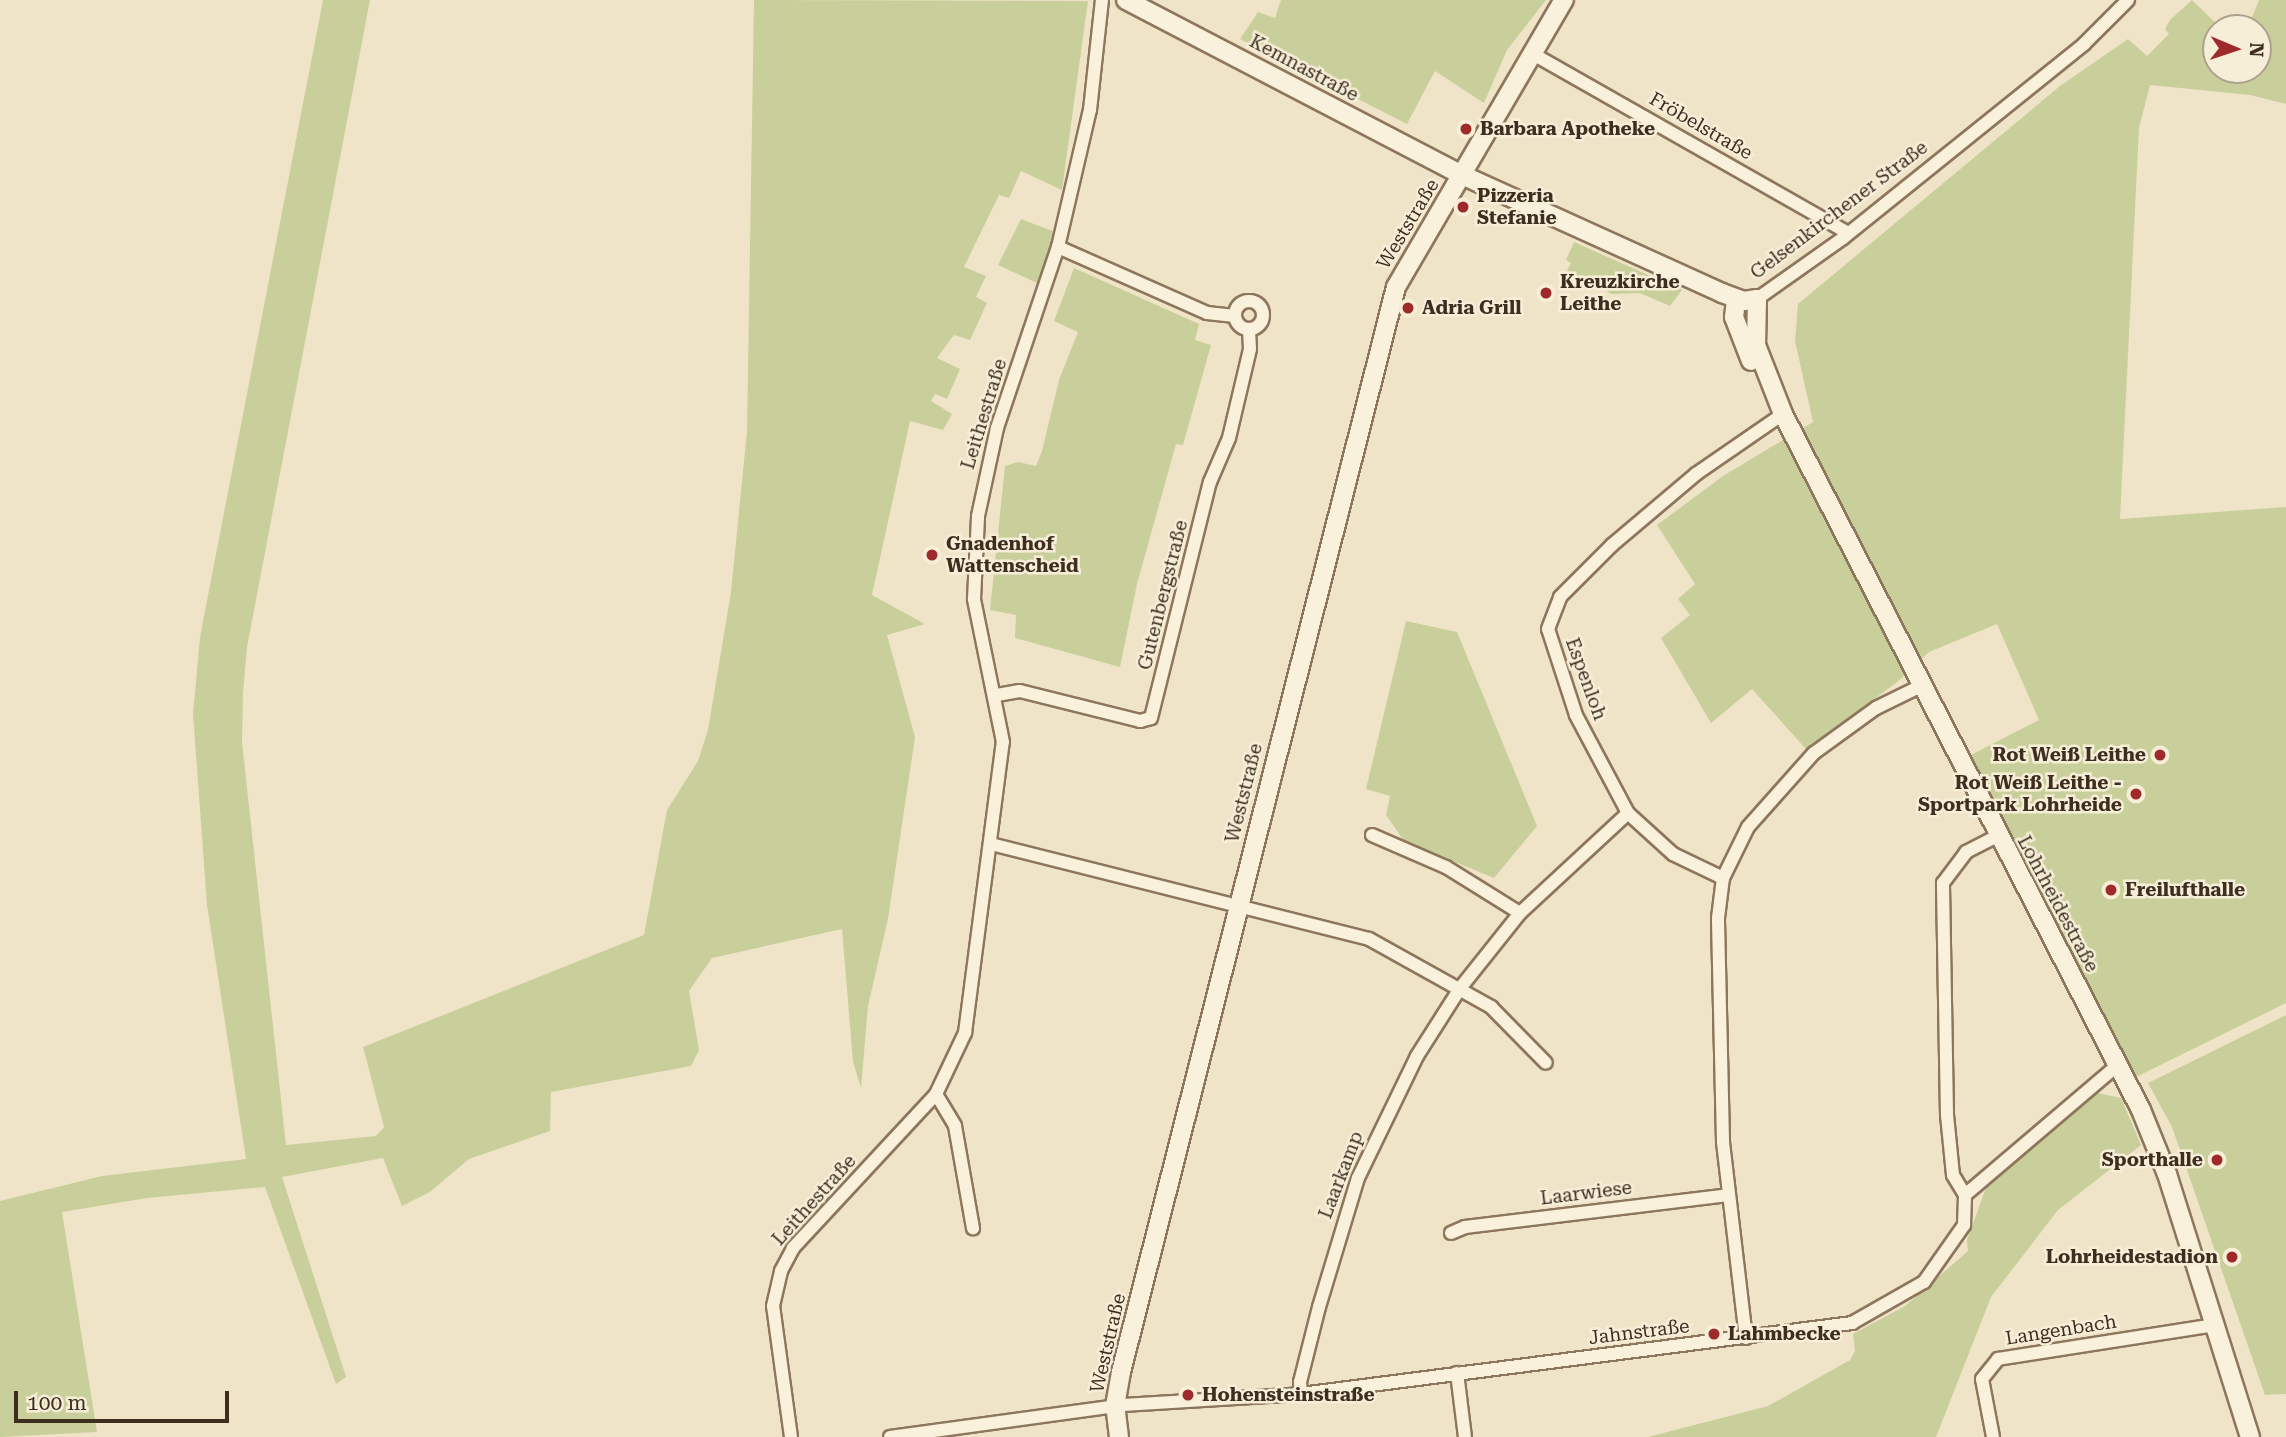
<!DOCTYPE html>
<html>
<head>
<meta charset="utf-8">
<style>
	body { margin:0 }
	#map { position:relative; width:2286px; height:1437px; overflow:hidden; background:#f0e4c8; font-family:"Roboto Serif",serif }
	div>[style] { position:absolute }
	.green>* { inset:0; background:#c9cf9b }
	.roads { filter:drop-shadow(2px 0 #8d765c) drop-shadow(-2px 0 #8d765c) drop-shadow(0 2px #8d765c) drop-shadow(0 -2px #8d765c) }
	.street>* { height:12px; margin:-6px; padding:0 6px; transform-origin:6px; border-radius:6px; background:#faf1dc }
	.street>.ring { margin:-6px; padding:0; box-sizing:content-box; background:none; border:12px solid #faf1dc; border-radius:50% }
	.secondary>* { height:18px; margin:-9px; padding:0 9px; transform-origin:9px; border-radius:9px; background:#faf1dc }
	.dots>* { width:19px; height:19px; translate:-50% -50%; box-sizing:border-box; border:4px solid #f7eed8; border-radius:50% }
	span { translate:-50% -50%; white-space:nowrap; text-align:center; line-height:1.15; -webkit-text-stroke:5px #f7eed8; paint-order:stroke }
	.street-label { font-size:19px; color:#3d2e20 }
	.poi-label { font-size:19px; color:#3d2e20; font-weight:700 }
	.left { translate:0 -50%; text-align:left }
	.right { translate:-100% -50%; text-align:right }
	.north { position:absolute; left:2202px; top:14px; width:70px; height:70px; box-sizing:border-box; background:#f7eed8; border:2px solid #ada18e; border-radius:50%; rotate:92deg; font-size:19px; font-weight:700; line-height:28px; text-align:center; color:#3d2e20 }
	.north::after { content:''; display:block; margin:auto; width:24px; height:32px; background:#9e2a2b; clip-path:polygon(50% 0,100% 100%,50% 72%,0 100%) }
	.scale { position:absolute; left:14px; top:1391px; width:215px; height:32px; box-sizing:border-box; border:4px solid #3d2e20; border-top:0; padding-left:9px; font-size:21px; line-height:24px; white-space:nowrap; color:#3d2e20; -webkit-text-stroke:5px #f7eed8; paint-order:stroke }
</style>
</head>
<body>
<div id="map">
	<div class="green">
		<div style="clip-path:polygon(323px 0,370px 0,247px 647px,243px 693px,242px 742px,286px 1145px,376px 1136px,384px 1127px,363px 1047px,644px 935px,667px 810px,698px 761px,708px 730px,731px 592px,747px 431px,754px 0,1088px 1px,1062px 190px,1021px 171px,1009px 198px,999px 195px,964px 267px,986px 276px,976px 297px,987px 303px,970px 340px,954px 335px,937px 358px,960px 369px,947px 399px,935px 394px,931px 401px,952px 414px,943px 430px,910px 421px,872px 595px,925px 624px,887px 635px,915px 737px,888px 919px,868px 1006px,861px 1088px,853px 1062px,842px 929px,712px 958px,689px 991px,699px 1050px,691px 1066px,551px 1092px,550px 1131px,469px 1159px,430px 1192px,402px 1206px,383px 1158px,282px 1177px,346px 1377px,336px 1384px,265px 1187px,147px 1198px,62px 1212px,97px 1432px,0 1437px,0 1201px,102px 1176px,246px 1159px,207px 905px,193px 714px,200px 637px)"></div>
		<div style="clip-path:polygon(1281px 0,1546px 0,1507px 50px,1484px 103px,1435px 71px,1407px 124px,1240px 39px,1258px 12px,1275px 18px)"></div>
		<div style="clip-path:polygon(2192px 0,2221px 28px,2216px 28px,2216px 70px,2258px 70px,2258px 28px,2242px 28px,2251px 20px,2259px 0,2286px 0,2286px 104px,2250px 95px,2150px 85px,2139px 128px,2120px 519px,2286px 507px,2286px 1003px,2134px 1078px,1967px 757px,2039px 720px,1997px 624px,1929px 652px,1896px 683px,1806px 749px,1752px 689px,1711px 723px,1661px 638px,1690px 615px,1678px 599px,1695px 584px,1657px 525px,1723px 476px,1813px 422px,1795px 341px,1798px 304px,2060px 86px,2128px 39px,2147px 56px,2169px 34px,2165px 29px,2170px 20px)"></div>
		<div style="clip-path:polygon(1021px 219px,1055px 232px,1039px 284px,998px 265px)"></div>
		<div style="clip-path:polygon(1574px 242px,1682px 290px,1670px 306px,1640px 293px,1612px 294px,1567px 271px,1571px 263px,1566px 260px)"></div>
		<div style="clip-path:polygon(1074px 268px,1199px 324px,1195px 340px,1211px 345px,1183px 445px,1176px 444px,1137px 584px,1120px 667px,1015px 638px,1016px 615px,990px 610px,1005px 466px,1018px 462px,1036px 466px,1042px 451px,1059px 380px,1078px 332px,1054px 321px)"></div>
		<div style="clip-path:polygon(1406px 621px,1457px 632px,1537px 826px,1494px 878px,1404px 841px,1386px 815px,1390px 796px,1366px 789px)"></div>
		<div style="clip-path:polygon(2286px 1015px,2286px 1394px,2265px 1395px,2172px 1127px,2148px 1083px)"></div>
		<div style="clip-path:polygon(2093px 1092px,2121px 1098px,2141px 1145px,2058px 1210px,1991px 1297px,1936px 1437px,1648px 1437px,1768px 1406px,1850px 1360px,1855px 1351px,1853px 1334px,1905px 1306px,1968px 1251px,1967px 1240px,1987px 1185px)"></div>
	</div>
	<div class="roads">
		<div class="street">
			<div style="left:1533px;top:54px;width:362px;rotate:29.6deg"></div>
			<div style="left:1058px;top:247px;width:163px;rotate:23.9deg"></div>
			<div style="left:1207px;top:313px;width:28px;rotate:6deg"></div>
			<div style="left:1757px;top:299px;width:105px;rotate:-35.3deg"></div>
			<div style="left:1843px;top:238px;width:309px;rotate:-38.8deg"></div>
			<div style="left:2084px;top:44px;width:62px;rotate:-45deg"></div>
			<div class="ring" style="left:1235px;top:301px;width:16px;height:16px"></div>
			<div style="left:997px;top:695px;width:23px;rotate:-10deg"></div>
			<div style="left:1020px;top:691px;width:124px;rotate:14deg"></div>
			<div style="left:1140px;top:721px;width:11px;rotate:-15deg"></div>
			<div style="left:1151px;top:718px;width:243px;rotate:-76deg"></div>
			<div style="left:1210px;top:482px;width:48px;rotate:-66.6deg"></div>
			<div style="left:1229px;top:438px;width:91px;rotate:-76.7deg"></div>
			<div style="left:1250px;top:349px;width:19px;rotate:-93deg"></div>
			<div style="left:1372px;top:835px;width:81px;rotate:23.4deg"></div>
			<div style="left:1446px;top:867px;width:87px;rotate:31.9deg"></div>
			<div style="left:991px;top:844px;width:390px;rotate:14.1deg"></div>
			<div style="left:1369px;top:939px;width:140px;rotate:29.1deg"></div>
			<div style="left:1491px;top:1007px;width:78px;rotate:45.5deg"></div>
			<div style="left:1723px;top:878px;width:55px;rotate:-154.4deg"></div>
			<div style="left:1673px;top:854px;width:61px;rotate:-137.7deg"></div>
			<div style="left:1628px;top:813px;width:111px;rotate:-118deg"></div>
			<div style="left:1576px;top:715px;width:90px;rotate:-108deg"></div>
			<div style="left:1548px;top:629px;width:34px;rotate:-69deg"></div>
			<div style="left:1560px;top:597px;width:74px;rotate:-45deg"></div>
			<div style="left:1612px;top:545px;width:110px;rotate:-40.2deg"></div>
			<div style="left:1696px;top:474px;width:106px;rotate:-34.6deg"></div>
			<div style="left:936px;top:1094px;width:37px;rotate:59deg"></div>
			<div style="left:955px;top:1126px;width:104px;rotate:80deg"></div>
			<div style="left:1965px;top:1195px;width:23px;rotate:-121deg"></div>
			<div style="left:1953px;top:1175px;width:60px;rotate:-95.7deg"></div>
			<div style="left:1947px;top:1115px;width:232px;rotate:-91deg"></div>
			<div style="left:1943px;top:883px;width:39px;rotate:-53deg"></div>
			<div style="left:1966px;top:852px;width:36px;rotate:-27deg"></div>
			<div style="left:1451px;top:1233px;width:15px;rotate:-23deg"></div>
			<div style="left:1465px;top:1227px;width:265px;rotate:-6.9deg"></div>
			<div style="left:1746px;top:1338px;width:198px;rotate:-96.7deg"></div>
			<div style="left:1723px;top:1141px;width:223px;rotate:-91.3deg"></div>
			<div style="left:1718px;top:918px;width:40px;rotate:-82.9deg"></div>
			<div style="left:1723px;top:878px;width:57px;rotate:-63.9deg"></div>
			<div style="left:1748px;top:827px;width:99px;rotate:-48.3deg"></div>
			<div style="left:1814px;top:753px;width:77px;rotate:-36deg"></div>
			<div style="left:1876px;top:708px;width:50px;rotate:-26.1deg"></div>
			<div style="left:1457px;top:1373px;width:64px;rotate:82.9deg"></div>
			<div style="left:1301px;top:1394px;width:12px;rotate:-95deg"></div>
			<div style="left:1300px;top:1382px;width:77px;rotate:-75.8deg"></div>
			<div style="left:1319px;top:1307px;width:135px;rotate:-73.2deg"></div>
			<div style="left:1358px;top:1178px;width:136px;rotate:-64.2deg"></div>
			<div style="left:1417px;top:1056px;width:82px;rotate:-57.5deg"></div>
			<div style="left:1461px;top:987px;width:95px;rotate:-51.4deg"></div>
			<div style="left:1520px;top:913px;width:147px;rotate:-42.8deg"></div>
			<div style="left:791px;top:1437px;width:132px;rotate:-97.8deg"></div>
			<div style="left:773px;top:1306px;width:36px;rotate:-77deg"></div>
			<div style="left:781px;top:1271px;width:26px;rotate:-62deg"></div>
			<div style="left:793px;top:1248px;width:210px;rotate:-47.1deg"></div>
			<div style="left:936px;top:1094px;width:68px;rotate:-64.6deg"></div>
			<div style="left:965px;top:1033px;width:293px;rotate:-82.6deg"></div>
			<div style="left:1003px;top:742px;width:146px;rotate:-101.5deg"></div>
			<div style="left:974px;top:599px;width:83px;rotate:-87.2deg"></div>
			<div style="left:978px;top:516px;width:90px;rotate:-77.8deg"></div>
			<div style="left:997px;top:428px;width:191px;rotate:-71.4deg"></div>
			<div style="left:1058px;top:247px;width:141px;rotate:-76.9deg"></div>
			<div style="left:1090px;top:110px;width:111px;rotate:-83.8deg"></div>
			<div style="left:890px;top:1437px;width:235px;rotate:-7.8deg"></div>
			<div style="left:1123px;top:1405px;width:178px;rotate:-3.5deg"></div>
			<div style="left:1301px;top:1394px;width:556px;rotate:-7.34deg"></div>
			<div style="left:1852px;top:1323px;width:83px;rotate:-29.7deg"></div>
			<div style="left:1924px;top:1282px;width:70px;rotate:-54.9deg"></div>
			<div style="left:1964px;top:1225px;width:30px;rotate:-88deg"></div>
			<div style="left:1965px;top:1195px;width:201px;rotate:-40.4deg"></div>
			<div style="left:1993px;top:1437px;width:59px;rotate:-100.7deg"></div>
			<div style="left:1982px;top:1379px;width:26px;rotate:-51deg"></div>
			<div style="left:1998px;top:1359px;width:220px;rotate:-8.9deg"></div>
		</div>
		<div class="secondary">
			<div style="left:1126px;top:0;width:379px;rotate:27.5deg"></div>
			<div style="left:1462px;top:175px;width:286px;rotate:24.4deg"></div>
			<div style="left:1722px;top:293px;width:23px;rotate:20deg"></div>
			<div style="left:1744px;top:301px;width:13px;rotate:-9deg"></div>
			<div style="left:1757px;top:299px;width:46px;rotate:91.2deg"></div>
			<div style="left:1756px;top:345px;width:74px;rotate:68.6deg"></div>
			<div style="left:1783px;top:414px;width:783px;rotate:62.78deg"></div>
			<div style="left:2141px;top:1110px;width:69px;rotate:67.9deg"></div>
			<div style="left:2167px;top:1174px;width:276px;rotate:72.5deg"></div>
			<div style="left:1736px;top:299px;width:18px;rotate:96deg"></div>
			<div style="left:1734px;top:317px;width:47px;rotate:68.9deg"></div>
			<div style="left:1119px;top:1437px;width:31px;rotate:-97deg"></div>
			<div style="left:1115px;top:1406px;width:35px;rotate:-80deg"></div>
			<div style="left:1121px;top:1372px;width:1119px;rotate:-75.78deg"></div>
			<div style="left:1396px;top:287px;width:333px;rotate:-59.7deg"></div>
		</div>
	</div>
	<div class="dots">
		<div style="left:1466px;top:129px;background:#9e2a2b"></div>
		<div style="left:1463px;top:207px;background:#9e2a2b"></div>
		<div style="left:1546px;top:293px;background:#9e2a2b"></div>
		<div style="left:1408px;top:308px;background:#9e2a2b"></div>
		<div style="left:932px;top:555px;background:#9e2a2b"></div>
		<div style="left:2160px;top:755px;background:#9e2a2b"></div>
		<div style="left:2136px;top:794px;background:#9e2a2b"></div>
		<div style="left:2111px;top:890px;background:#9e2a2b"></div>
		<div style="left:2217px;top:1160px;background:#9e2a2b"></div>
		<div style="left:2232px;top:1257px;background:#9e2a2b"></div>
		<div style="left:1714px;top:1334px;background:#9e2a2b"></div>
		<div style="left:1188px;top:1395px;background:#9e2a2b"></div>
	</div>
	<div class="street-label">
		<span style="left:1304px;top:68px;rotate:28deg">Kemnastraße</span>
		<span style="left:1701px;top:126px;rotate:30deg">Fröbelstraße</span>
		<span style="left:1839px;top:210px;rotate:-37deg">Gelsenkirchener Straße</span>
		<span style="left:1408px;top:224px;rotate:-59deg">Weststraße</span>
		<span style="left:984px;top:414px;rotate:-73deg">Leithestraße</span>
		<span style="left:1163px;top:595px;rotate:-76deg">Gutenbergstraße</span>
		<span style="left:1586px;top:679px;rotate:70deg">Espenloh</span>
		<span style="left:1244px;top:793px;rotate:-76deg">Weststraße</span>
		<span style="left:2058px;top:904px;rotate:62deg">Lohrheidestraße</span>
		<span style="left:1341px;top:1175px;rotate:-69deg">Laarkamp</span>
		<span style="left:1586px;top:1193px;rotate:-7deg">Laarwiese</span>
		<span style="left:814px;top:1200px;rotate:-48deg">Leithestraße</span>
		<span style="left:2061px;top:1330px;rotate:-9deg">Langenbach</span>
		<span style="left:1639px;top:1332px;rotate:-7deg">Jahnstraße</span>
		<span style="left:1108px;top:1343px;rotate:-77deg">Weststraße</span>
	</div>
	<div class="poi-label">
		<span class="left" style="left:1480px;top:129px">Barbara Apotheke</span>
		<span class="left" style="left:1477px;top:207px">Pizzeria<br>Stefanie</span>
		<span class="left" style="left:1560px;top:293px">Kreuzkirche<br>Leithe</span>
		<span class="left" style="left:1422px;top:308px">Adria Grill</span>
		<span class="left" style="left:946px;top:555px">Gnadenhof<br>Wattenscheid</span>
		<span class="right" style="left:2146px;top:755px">Rot Weiß Leithe</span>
		<span class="right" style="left:2122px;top:794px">Rot Weiß Leithe -<br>Sportpark Lohrheide</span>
		<span class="left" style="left:2125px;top:890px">Freilufthalle</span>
		<span class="right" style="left:2203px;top:1160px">Sporthalle</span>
		<span class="right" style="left:2218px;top:1257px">Lohrheidestadion</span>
		<span class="left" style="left:1728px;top:1334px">Lahmbecke</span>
		<span class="left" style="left:1202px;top:1395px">Hohensteinstraße</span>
	</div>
	<div class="north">N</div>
	<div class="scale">100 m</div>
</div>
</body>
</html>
